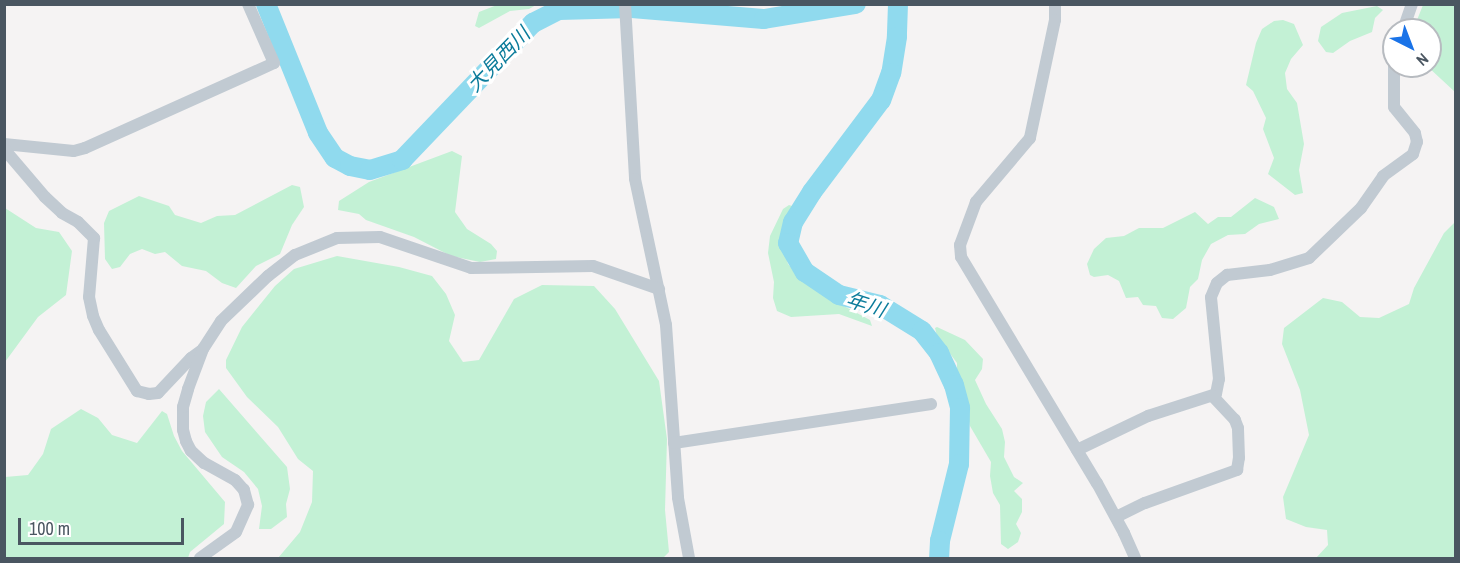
<!DOCTYPE html>
<html>
<head>
<meta charset="utf-8">
<style>
	body { margin:0 }
	#map { position:relative; width:1460px; height:563px; overflow:hidden; background:#f5f3f3; font-family:"Archivo Narrow","Noto Sans JP",sans-serif }
	div>[style] { position:absolute }
	.green>* { inset:0; background:#c3f1d5 }
	.river>* { height:20px; margin:-10px; padding:0 10px; transform-origin:10px; border-radius:10px; background:#90daee }
	.minor>* { height:12px; margin:-6px; padding:0 6px; transform-origin:6px; border-radius:6px; background:#c1cad2 }
	span { translate:-50% -50%; white-space:nowrap; text-align:center; line-height:1.15; -webkit-text-stroke:6px #fff; paint-order:stroke }
	.water-label { font-size:20px; color:#0c7c9b; font-style:italic }
	.frame { position:absolute; inset:0; border:6px solid #4a5661; pointer-events:none }
	.north { position:absolute; left:1382px; top:18px; width:60px; height:60px; box-sizing:border-box; background:#fff; border:2px solid #b7bbc0; border-radius:50%; rotate:138deg; font-size:16px; font-weight:700; line-height:24px; text-align:center; color:#4a5661 }
	.north::after { content:''; display:block; margin:auto; width:21px; height:27px; background:#1a73e8; clip-path:polygon(50% 0,100% 100%,50% 72%,0 100%) }
	.scale { position:absolute; left:18px; top:518px; width:166px; height:27px; box-sizing:border-box; border:3px solid #4a5661; border-top:0; padding-left:8px; font-size:18px; line-height:21px; white-space:nowrap; color:#4a5661; -webkit-text-stroke:4px #fff; paint-order:stroke }
</style>
</head>
<body>
<div id="map">
	<div class="green">
		<div style="clip-path:polygon(497px 5px,497px 4px,536px 5px,529px 9px,510px 11px,479px 28px,475px 26px,479px 12px)"></div>
		<div style="clip-path:polygon(1423px 5px,1455px 5px,1455px 92px,1427px 66px,1430px 66px,1430px 30px,1413px 30px)"></div>
		<div style="clip-path:polygon(1377px 6px,1383px 10px,1375px 18px,1372px 32px,1350px 41px,1333px 53px,1326px 52px,1318px 41px,1321px 27px,1342px 13px)"></div>
		<div style="clip-path:polygon(1283px 20px,1294px 24px,1303px 45px,1291px 59px,1285px 73px,1287px 89px,1297px 103px,1304px 144px,1299px 170px,1303px 193px,1295px 195px,1268px 174px,1274px 158px,1263px 129px,1266px 118px,1253px 91px,1246px 85px,1256px 43px,1262px 29px,1274px 21px)"></div>
		<div style="clip-path:polygon(452px 151px,462px 156px,455px 212px,467px 229px,491px 244px,497px 251px,496px 259px,480px 262px,451px 256px,414px 237px,366px 220px,359px 214px,338px 210px,339px 201px,369px 182px)"></div>
		<div style="clip-path:polygon(292px 185px,300px 187px,304px 207px,292px 225px,280px 254px,256px 266px,236px 288px,222px 283px,206px 271px,182px 266px,165px 252px,155px 254px,142px 249px,130px 254px,120px 267px,112px 269px,105px 259px,104px 223px,109px 211px,139px 196px,169px 206px,175px 215px,201px 223px,217px 216px,235px 215px)"></div>
		<div style="clip-path:polygon(1255px 198px,1274px 207px,1279px 219px,1259px 224px,1245px 234px,1228px 235px,1211px 244px,1202px 260px,1198px 279px,1190px 287px,1186px 308px,1173px 319px,1162px 318px,1156px 306px,1143px 305px,1138px 297px,1126px 298px,1119px 281px,1108px 275px,1094px 277px,1090px 275px,1087px 264px,1094px 249px,1106px 238px,1124px 236px,1139px 228px,1163px 228px,1195px 212px,1208px 224px,1218px 217px,1231px 217px)"></div>
		<div style="clip-path:polygon(789px 205px,795px 207px,788px 219px,783px 244px,788px 264px,799px 276px,842px 305px,870px 320px,872px 326px,839px 314px,791px 317px,777px 311px,773px 298px,774px 282px,768px 253px,770px 236px,783px 209px)"></div>
		<div style="clip-path:polygon(5px 208px,36px 228px,59px 232px,72px 251px,66px 295px,38px 317px,5px 362px)"></div>
		<div style="clip-path:polygon(1455px 222px,1455px 558px,1316px 558px,1328px 545px,1327px 530px,1306px 527px,1286px 519px,1283px 497px,1309px 435px,1300px 390px,1282px 344px,1284px 328px,1323px 298px,1342px 302px,1360px 317px,1379px 318px,1409px 304px,1414px 288px,1444px 233px)"></div>
		<div style="clip-path:polygon(337px 256px,399px 267px,432px 276px,446px 294px,455px 315px,449px 341px,463px 362px,479px 360px,514px 299px,542px 285px,594px 286px,615px 309px,659px 381px,667px 439px,665px 510px,669px 552px,663px 558px,278px 558px,300px 532px,312px 502px,313px 471px,298px 459px,278px 427px,247px 397px,226px 368px,226px 360px,242px 327px,275px 286px,294px 269px)"></div>
		<div style="clip-path:polygon(937px 327px,965px 340px,983px 359px,982px 369px,975px 380px,986px 404px,1002px 429px,1005px 442px,1004px 457px,1014px 477px,1023px 483px,1014px 491px,1022px 499px,1022px 512px,1016px 524px,1021px 533px,1018px 542px,1008px 549px,1001px 544px,1000px 505px,993px 493px,990px 476px,991px 462px,970px 426px,963px 391px,957px 376px,957px 363px,937px 336px,935px 328px)"></div>
		<div style="clip-path:polygon(219px 389px,287px 467px,290px 489px,286px 504px,287px 517px,271px 529px,259px 529px,262px 506px,258px 489px,244px 472px,222px 457px,205px 432px,203px 416px,206px 402px)"></div>
		<div style="clip-path:polygon(81px 409px,98px 418px,112px 435px,137px 443px,162px 411px,167px 414px,174px 436px,182px 451px,225px 502px,224px 524px,190px 552px,188px 558px,5px 558px,5px 477px,28px 475px,43px 454px,51px 429px)"></div>
	</div>
	<div class="river">
		<div style="left:266px;top:4px;width:139px;rotate:68deg"></div>
		<div style="left:318px;top:133px;width:30px;rotate:56deg"></div>
		<div style="left:335px;top:158px;width:17px;rotate:28deg"></div>
		<div style="left:350px;top:166px;width:20px;rotate:11deg"></div>
		<div style="left:370px;top:170px;width:34px;rotate:-17deg"></div>
		<div style="left:402px;top:160px;width:190px;rotate:-46.3deg"></div>
		<div style="left:533px;top:23px;width:29px;rotate:-27deg"></div>
		<div style="left:559px;top:10px;width:73px;rotate:-1.6deg"></div>
		<div style="left:632px;top:8px;width:132px;rotate:4.8deg"></div>
		<div style="left:764px;top:19px;width:93px;rotate:-9.3deg"></div>
		<div style="left:898px;top:4px;width:33px;rotate:92deg"></div>
		<div style="left:897px;top:37px;width:36px;rotate:99deg"></div>
		<div style="left:891px;top:73px;width:29px;rotate:110deg"></div>
		<div style="left:881px;top:100px;width:115px;rotate:126.9deg"></div>
		<div style="left:812px;top:192px;width:36px;rotate:122deg"></div>
		<div style="left:793px;top:222px;width:22px;rotate:103deg"></div>
		<div style="left:788px;top:243px;width:34px;rotate:60deg"></div>
		<div style="left:805px;top:272px;width:41px;rotate:34.1deg"></div>
		<div style="left:839px;top:295px;width:42px;rotate:13.7deg"></div>
		<div style="left:880px;top:305px;width:49px;rotate:31.8deg"></div>
		<div style="left:922px;top:331px;width:28px;rotate:52deg"></div>
		<div style="left:939px;top:353px;width:35px;rotate:65deg"></div>
		<div style="left:954px;top:385px;width:24px;rotate:75deg"></div>
		<div style="left:960px;top:408px;width:56px;rotate:91deg"></div>
		<div style="left:959px;top:464px;width:79px;rotate:103.9deg"></div>
		<div style="left:940px;top:541px;width:17px;rotate:93deg"></div>
	</div>
	<div class="minor">
		<div style="left:625px;top:4px;width:175px;rotate:86.7deg"></div>
		<div style="left:635px;top:179px;width:149px;rotate:78deg"></div>
		<div style="left:666px;top:325px;width:173px;rotate:86deg"></div>
		<div style="left:678px;top:498px;width:61px;rotate:79.6deg"></div>
		<div style="left:1055px;top:4px;width:16px;rotate:90deg"></div>
		<div style="left:1055px;top:20px;width:121px;rotate:102deg"></div>
		<div style="left:1030px;top:138px;width:84px;rotate:130.2deg"></div>
		<div style="left:976px;top:202px;width:46px;rotate:110.4deg"></div>
		<div style="left:960px;top:245px;width:12px;rotate:85deg"></div>
		<div style="left:961px;top:257px;width:264px;rotate:59deg"></div>
		<div style="left:1097px;top:483px;width:57px;rotate:61.6deg"></div>
		<div style="left:1124px;top:533px;width:27px;rotate:66deg"></div>
		<div style="left:1403px;top:30px;width:28px;rotate:-71deg"></div>
		<div style="left:4px;top:144px;width:70px;rotate:5.7deg"></div>
		<div style="left:74px;top:151px;width:11px;rotate:-15deg"></div>
		<div style="left:85px;top:148px;width:207px;rotate:-24.2deg"></div>
		<div style="left:274px;top:63px;width:64px;rotate:-113.8deg"></div>
		<div style="left:4px;top:149px;width:63px;rotate:49.5deg"></div>
		<div style="left:45px;top:197px;width:23px;rotate:43deg"></div>
		<div style="left:62px;top:213px;width:18px;rotate:29deg"></div>
		<div style="left:78px;top:222px;width:23px;rotate:45deg"></div>
		<div style="left:94px;top:238px;width:59px;rotate:94.8deg"></div>
		<div style="left:89px;top:297px;width:19px;rotate:78deg"></div>
		<div style="left:93px;top:316px;width:15px;rotate:67deg"></div>
		<div style="left:99px;top:330px;width:72px;rotate:58.1deg"></div>
		<div style="left:137px;top:391px;width:12px;rotate:14deg"></div>
		<div style="left:149px;top:394px;width:9px;rotate:-6deg"></div>
		<div style="left:158px;top:393px;width:48px;rotate:-46.7deg"></div>
		<div style="left:191px;top:358px;width:14px;rotate:-36deg"></div>
		<div style="left:674px;top:443px;width:260px;rotate:-8.6deg"></div>
		<div style="left:1077px;top:450px;width:79px;rotate:-25.6deg"></div>
		<div style="left:1148px;top:416px;width:71px;rotate:-17.9deg"></div>
		<div style="left:1216px;top:394px;width:15px;rotate:-79deg"></div>
		<div style="left:1219px;top:379px;width:82px;rotate:-95.6deg"></div>
		<div style="left:1211px;top:297px;width:15px;rotate:-67deg"></div>
		<div style="left:1217px;top:283px;width:13px;rotate:-39deg"></div>
		<div style="left:1227px;top:275px;width:43px;rotate:-6.6deg"></div>
		<div style="left:1270px;top:270px;width:41px;rotate:-17.1deg"></div>
		<div style="left:1309px;top:258px;width:72px;rotate:-43.9deg"></div>
		<div style="left:1361px;top:208px;width:39px;rotate:-55deg"></div>
		<div style="left:1383px;top:176px;width:37px;rotate:-36deg"></div>
		<div style="left:1413px;top:154px;width:13px;rotate:-72deg"></div>
		<div style="left:1417px;top:142px;width:9px;rotate:-103deg"></div>
		<div style="left:1415px;top:133px;width:33px;rotate:-129deg"></div>
		<div style="left:1394px;top:107px;width:41px;rotate:-90deg"></div>
		<div style="left:1116px;top:517px;width:32px;rotate:-26deg"></div>
		<div style="left:1145px;top:503px;width:98px;rotate:-19.7deg"></div>
		<div style="left:1237px;top:470px;width:12px;rotate:-81deg"></div>
		<div style="left:1239px;top:458px;width:30px;rotate:-92deg"></div>
		<div style="left:1238px;top:428px;width:9px;rotate:-111deg"></div>
		<div style="left:1235px;top:420px;width:33px;rotate:-133deg"></div>
		<div style="left:200px;top:558px;width:44px;rotate:-35.8deg"></div>
		<div style="left:236px;top:532px;width:30px;rotate:-66deg"></div>
		<div style="left:248px;top:505px;width:16px;rotate:-105deg"></div>
		<div style="left:244px;top:490px;width:13px;rotate:-132deg"></div>
		<div style="left:235px;top:480px;width:35px;rotate:-151deg"></div>
		<div style="left:204px;top:463px;width:18px;rotate:-137deg"></div>
		<div style="left:191px;top:451px;width:11px;rotate:-117deg"></div>
		<div style="left:186px;top:441px;width:11px;rotate:-105deg"></div>
		<div style="left:183px;top:430px;width:23px;rotate:-90deg"></div>
		<div style="left:183px;top:407px;width:19px;rotate:-74deg"></div>
		<div style="left:188px;top:389px;width:43px;rotate:-69.4deg"></div>
		<div style="left:203px;top:349px;width:33px;rotate:-57deg"></div>
		<div style="left:221px;top:321px;width:65px;rotate:-43.8deg"></div>
		<div style="left:268px;top:276px;width:34px;rotate:-38deg"></div>
		<div style="left:295px;top:255px;width:45px;rotate:-22deg"></div>
		<div style="left:337px;top:238px;width:43px;rotate:-1.3deg"></div>
		<div style="left:380px;top:237px;width:96px;rotate:18.8deg"></div>
		<div style="left:471px;top:268px;width:122px;rotate:-0.9deg"></div>
		<div style="left:593px;top:266px;width:70px;rotate:19.2deg"></div>
	</div>
	<div class="water-label">
		<span style="left:498px;top:59px;rotate:-46deg">大見西川</span>
		<span style="left:866px;top:304px;rotate:18deg">年川</span>
	</div>
	<div class="frame"></div>
	<div class="north">N</div>
	<div class="scale">100 m</div>
</div>
</body>
</html>
